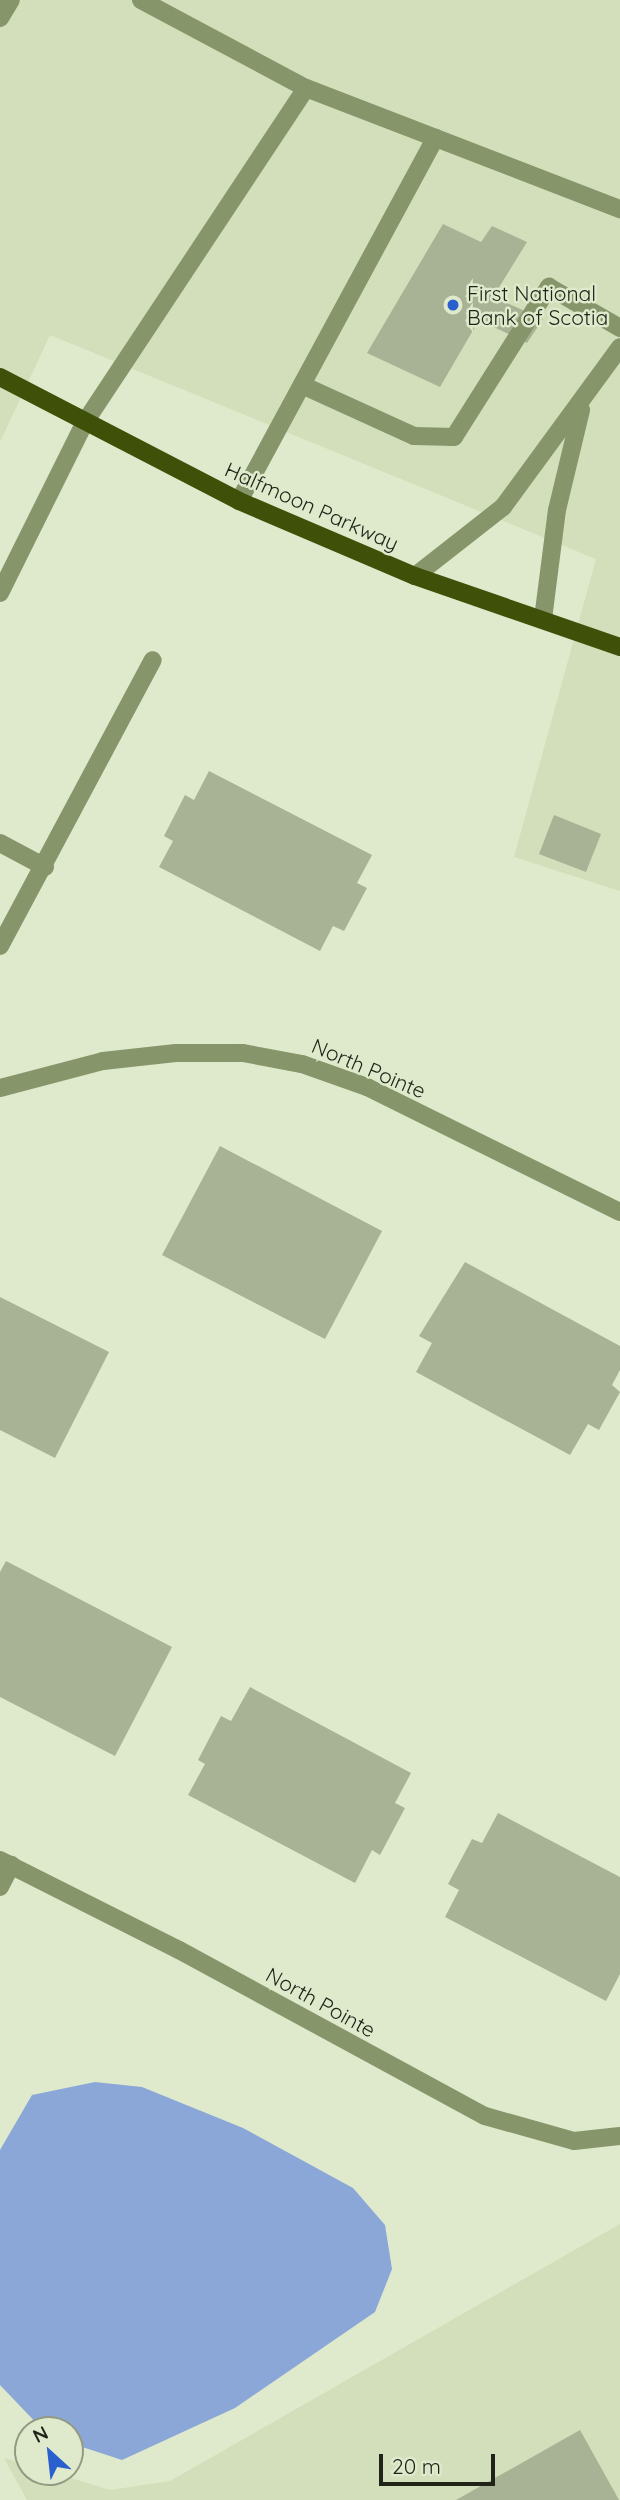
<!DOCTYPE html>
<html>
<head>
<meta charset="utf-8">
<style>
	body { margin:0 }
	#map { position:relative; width:620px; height:2500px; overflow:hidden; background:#dfeacc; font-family:Quicksand,sans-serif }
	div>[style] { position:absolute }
	.built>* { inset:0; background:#d2dfba }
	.water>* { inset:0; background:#8ba7d8 }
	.building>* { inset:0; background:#a8b295 }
	.minor>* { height:18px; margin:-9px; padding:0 9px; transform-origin:9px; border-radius:9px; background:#87956b }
	.major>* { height:18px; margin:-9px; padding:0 9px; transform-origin:9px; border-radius:9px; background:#3f5109 }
	.dots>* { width:19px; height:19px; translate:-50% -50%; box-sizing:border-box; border:4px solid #dfeacc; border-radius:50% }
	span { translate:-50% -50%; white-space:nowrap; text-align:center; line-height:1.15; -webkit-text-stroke:5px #dfeacc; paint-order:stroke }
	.poi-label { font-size:21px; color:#1f2318 }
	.left { translate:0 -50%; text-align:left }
	.street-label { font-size:21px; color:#1f2318 }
	.north { position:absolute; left:14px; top:2416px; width:70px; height:70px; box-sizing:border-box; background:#dfeacc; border:2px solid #929a84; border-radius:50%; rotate:333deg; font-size:19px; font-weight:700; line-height:28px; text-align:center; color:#1f2318 }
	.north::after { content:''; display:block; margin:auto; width:24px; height:32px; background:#2960ce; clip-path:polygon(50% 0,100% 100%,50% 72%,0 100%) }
	.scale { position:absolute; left:379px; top:2454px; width:116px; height:32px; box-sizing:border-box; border:4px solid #1f2318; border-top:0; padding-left:9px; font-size:21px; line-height:24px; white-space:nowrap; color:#1f2318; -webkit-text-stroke:5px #dfeacc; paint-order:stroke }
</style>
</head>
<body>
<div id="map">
	<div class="built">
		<div style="clip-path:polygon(0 0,620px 0,620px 891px,514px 857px,596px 559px,50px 335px,0 442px)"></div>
		<div style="clip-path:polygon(620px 2224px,620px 2500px,27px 2500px,4px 2458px,28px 2465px,28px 2472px,52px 2472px,110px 2490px,170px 2481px)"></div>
	</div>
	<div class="water">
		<div style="clip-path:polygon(95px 2082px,142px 2087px,243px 2128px,353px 2188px,385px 2225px,392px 2269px,375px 2312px,235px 2408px,122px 2460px,70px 2443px,70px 2430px,43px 2430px,0 2385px,0 2150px,32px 2095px)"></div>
	</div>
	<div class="building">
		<div style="clip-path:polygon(443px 224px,481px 242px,492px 226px,527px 242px,493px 297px,543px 319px,527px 343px,479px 320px,440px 387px,367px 353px)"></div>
		<div style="clip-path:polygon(209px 771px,372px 855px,357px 883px,367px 888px,344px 931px,333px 926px,320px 951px,159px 867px,173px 841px,164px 836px,185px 795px,194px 800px)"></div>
		<div style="clip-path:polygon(554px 815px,601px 834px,586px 872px,539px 854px)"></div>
		<div style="clip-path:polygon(220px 1146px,382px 1231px,325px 1339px,162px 1255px)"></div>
		<div style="clip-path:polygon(465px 1262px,620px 1346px,620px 1370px,612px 1385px,620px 1392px,599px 1430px,588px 1424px,570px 1455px,416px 1372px,432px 1343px,419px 1336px)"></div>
		<div style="clip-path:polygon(0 1297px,109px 1352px,55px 1458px,0 1430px)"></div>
		<div style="clip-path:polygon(6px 1561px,172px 1647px,115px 1756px,0 1697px,0 1572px)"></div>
		<div style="clip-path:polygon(250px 1687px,411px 1773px,395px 1803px,405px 1808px,380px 1855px,372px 1850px,355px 1883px,188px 1795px,205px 1764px,198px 1760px,221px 1716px,231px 1721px)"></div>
		<div style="clip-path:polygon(498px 1813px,620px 1877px,620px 1974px,606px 2001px,445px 1917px,459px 1890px,448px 1884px,472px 1839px,482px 1843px)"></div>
		<div style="clip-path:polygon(580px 2430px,619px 2500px,456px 2500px)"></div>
	</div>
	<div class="minor">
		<div style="left:141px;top:0;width:187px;rotate:28.1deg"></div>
		<div style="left:0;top:18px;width:21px;rotate:-59deg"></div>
		<div style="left:302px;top:385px;width:123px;rotate:24.5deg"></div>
		<div style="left:414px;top:436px;width:40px;rotate:1.4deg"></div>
		<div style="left:454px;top:437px;width:178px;rotate:-57.7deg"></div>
		<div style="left:549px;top:287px;width:82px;rotate:30deg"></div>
		<div style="left:239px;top:501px;width:413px;rotate:-61.6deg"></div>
		<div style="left:415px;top:576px;width:112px;rotate:-38.1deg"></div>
		<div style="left:503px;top:507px;width:198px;rotate:-53.8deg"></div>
		<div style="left:0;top:593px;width:191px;rotate:-63.6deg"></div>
		<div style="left:85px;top:422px;width:400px;rotate:-56.5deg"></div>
		<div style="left:306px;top:88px;width:337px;rotate:21.1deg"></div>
		<div style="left:543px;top:619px;width:110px;rotate:-82.7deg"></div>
		<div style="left:557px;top:510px;width:103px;rotate:-76.5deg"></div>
		<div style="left:0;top:843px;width:51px;rotate:28.1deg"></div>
		<div style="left:0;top:946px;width:324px;rotate:-61.9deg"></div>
		<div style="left:0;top:1088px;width:106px;rotate:-14.7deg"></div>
		<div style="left:103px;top:1061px;width:73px;rotate:-6.3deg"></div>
		<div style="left:176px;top:1053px;width:67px"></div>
		<div style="left:243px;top:1053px;width:60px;rotate:10.6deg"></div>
		<div style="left:302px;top:1064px;width:69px;rotate:19.5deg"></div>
		<div style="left:367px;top:1087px;width:282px;rotate:26.3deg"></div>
		<div style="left:0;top:1860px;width:200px;rotate:26.7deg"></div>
		<div style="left:179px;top:1950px;width:348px;rotate:28.5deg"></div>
		<div style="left:485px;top:2116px;width:92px;rotate:15.7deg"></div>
		<div style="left:574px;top:2141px;width:46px;rotate:-6.2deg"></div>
		<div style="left:0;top:1887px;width:25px;rotate:-63deg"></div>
	</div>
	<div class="major">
		<div style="left:0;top:377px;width:269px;rotate:27.4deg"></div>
		<div style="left:239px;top:501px;width:191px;rotate:23.1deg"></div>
		<div style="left:415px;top:576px;width:217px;rotate:19.1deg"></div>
	</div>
	<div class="dots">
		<div style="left:453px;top:305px;background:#2960ce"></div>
	</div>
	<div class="poi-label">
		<span class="left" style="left:467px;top:305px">First National<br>Bank of Scotia</span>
	</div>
	<div class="street-label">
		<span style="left:312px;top:506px;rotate:24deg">Halfmoon Parkway</span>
		<span style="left:369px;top:1068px;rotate:23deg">North Pointe</span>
		<span style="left:321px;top:2002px;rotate:29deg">North Pointe</span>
	</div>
	<div class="north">N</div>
	<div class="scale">20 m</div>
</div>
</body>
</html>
